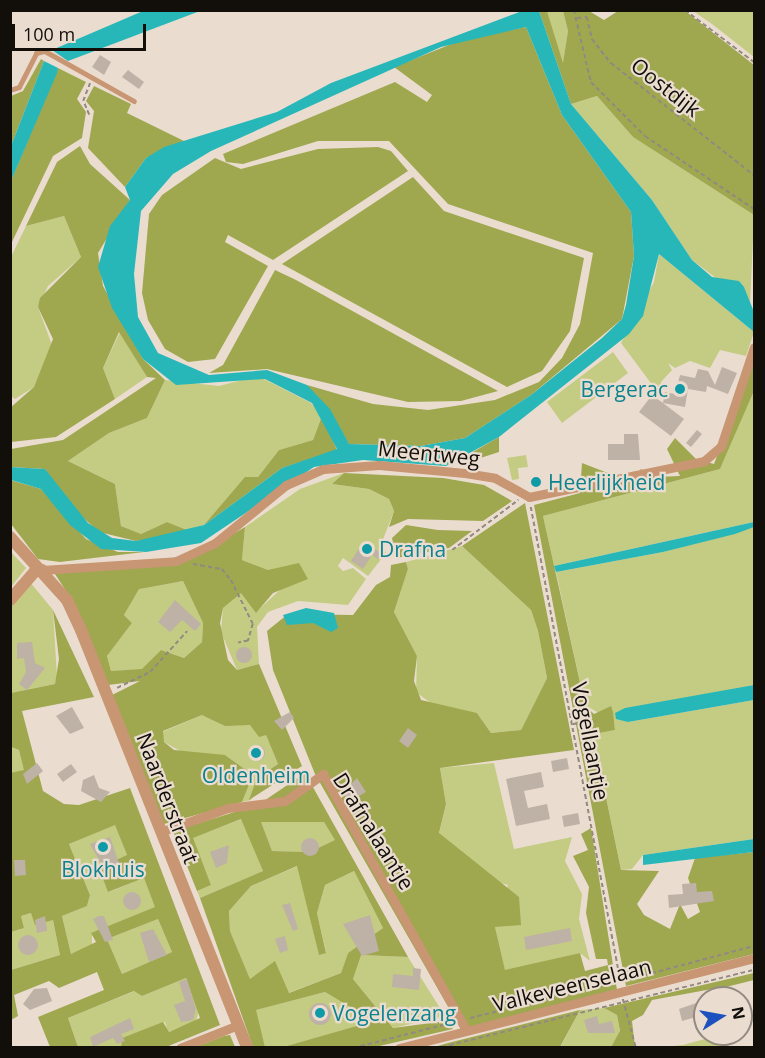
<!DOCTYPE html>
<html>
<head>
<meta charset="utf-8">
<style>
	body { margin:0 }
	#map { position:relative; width:765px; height:1058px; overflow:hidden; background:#eaddd0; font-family:"Open Sans",sans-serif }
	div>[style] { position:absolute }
	.green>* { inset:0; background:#c4cc83 }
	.forest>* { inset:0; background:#9fa74f }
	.water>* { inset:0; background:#28b7b9 }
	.building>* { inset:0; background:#beb1a5 }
	.round { border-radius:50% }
	.path>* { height:1.5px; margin-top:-0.75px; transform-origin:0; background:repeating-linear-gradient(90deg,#928980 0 4.5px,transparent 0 7.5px) }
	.service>* { height:4.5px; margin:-2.25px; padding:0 2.25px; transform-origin:2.25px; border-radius:2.25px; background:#c99673 }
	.minor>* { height:9px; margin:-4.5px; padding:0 4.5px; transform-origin:4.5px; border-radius:4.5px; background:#c99673 }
	.tertiary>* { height:12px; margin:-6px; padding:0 6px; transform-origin:6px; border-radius:6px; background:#c99673 }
	.dots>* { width:16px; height:16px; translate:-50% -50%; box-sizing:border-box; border:3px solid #eaddd0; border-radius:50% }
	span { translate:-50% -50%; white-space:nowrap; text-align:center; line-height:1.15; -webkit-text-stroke:4.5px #eaddd0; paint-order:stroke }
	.street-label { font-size:21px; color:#120e0a }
	.culture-label { font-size:21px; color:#0d838f }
	.right { translate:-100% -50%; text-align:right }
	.left { translate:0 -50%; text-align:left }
	.frame { position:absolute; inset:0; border:12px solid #120e0a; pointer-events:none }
	.north { position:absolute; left:693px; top:986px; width:60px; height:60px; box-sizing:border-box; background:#eaddd0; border:2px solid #948a81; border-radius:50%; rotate:79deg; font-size:16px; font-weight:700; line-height:24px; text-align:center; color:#120e0a }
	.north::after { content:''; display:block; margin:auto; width:21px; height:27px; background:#1c51be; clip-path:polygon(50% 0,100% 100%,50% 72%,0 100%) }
	.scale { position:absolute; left:12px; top:24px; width:134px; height:27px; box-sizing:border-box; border:3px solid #120e0a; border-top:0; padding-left:8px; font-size:18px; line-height:21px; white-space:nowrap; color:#120e0a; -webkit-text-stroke:4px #eaddd0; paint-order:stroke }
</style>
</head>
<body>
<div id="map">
	<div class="green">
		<div style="clip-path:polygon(547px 11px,563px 11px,568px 31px,563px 65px)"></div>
		<div style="clip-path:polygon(693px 11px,754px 11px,754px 57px,712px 24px)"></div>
		<div style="clip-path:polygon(597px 96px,633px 137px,754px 215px,750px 306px,739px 281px,720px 281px,692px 260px,652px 200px,571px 104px)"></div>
		<div style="clip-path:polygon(64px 216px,81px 257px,48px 286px,38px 307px,52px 345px,34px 387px,15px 399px,10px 396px,10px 259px,26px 226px)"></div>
		<div style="clip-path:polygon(659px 254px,754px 332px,746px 356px,720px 350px,710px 368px,690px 361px,675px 368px,668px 363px,672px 370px,661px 382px,662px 398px,621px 343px,654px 282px)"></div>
		<div style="clip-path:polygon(120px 332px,147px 377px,115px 399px,103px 368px)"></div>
		<div style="clip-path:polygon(613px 352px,628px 373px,562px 423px,547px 402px)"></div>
		<div style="clip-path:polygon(246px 379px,264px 379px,311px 403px,322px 416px,313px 440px,279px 450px,258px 477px,245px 478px,204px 525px,187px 530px,167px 522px,141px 534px,121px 526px,115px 484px,68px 461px,109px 433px,147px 418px,165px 380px,219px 386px)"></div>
		<div style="clip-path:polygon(754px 391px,754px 522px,554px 566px,543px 516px,720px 469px)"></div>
		<div style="clip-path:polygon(526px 455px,528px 467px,518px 468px,519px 479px,512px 480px,507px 458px)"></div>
		<div style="clip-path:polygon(344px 473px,332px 484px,369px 489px,389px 499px,394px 511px,382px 542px,386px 553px,368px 576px,343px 558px,338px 566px,343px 571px,353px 568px,366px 579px,348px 605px,298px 601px,268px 612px,257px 627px,259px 664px,237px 670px,221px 632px,223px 608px,241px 592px,256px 612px,282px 588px,268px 570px,242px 560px,245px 527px,300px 489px)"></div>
		<div style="clip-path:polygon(754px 527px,754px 685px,615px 714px,628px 722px,754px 700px,754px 839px,643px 855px,632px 869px,621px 870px,593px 733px,615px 730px,614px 722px,585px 705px,556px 572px,663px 552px)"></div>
		<div style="clip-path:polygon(462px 546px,531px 610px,538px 631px,547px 678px,521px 730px,491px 733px,477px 713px,436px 707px,416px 692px,417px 656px,394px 612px,408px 569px,406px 562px)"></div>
		<div style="clip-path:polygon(10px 551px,26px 568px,11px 587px,10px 587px)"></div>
		<div style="clip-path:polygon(183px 581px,203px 623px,202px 642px,184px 658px,161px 650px,142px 670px,111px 671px,107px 656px,132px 623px,124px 615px,139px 588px)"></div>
		<div style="clip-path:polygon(30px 582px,53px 610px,57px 677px,55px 684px,11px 693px,11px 607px)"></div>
		<div style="clip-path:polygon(202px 715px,250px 725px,266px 735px,278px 764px,257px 778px,251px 800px,242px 802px,253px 775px,225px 755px,187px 755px,164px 742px,160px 733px)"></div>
		<div style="clip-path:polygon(10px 747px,19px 750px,25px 771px,11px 773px)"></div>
		<div style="clip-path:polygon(494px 763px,514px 849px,572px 837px,565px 861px,582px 894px,579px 919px,590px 961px,580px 953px,505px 971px,495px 927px,508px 885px,491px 880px,439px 834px,446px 804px,440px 768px)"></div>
		<div style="clip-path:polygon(242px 819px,263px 871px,200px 898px,197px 891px,211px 885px,192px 838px)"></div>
		<div style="clip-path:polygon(260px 821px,324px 822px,336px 840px,310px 852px,272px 851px)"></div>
		<div style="clip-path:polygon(115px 824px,127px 855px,109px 892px,144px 878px,156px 907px,92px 933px,92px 946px,71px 954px,62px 916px,87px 906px,90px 895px,69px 844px)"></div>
		<div style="clip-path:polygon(298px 866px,319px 954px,326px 952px,317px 913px,325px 885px,354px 871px,383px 928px,348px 953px,341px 973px,288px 993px,250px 979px,230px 931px,229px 911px,251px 886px)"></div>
		<div style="clip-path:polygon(32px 913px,53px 920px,60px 955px,11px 970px,11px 932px,24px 928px,21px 916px)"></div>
		<div style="clip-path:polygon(158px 919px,172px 952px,122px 974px,107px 939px)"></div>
		<div style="clip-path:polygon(360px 955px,408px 957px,445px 1016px,393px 1028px,353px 979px)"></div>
		<div style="clip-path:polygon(186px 978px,199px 1011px,196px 1021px,168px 1032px,165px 1022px,122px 1038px,121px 1048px,78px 1047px,68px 1018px,135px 991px,142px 996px)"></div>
		<div style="clip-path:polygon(325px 992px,375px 1021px,283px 1047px,265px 1047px,255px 1010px)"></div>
		<div style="clip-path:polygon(604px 1008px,617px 1015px,620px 1032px,611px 1047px,560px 1048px,580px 1010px)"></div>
		<div style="clip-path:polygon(723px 1034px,729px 1047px,651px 1048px,683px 1045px)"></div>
	</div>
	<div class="forest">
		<div style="clip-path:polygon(684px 10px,754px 65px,754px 215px,633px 137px,597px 96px,571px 104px,539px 11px,547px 11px,563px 63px,568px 31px,563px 11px,589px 11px,604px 20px,618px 11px)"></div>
		<div style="clip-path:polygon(526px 27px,562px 115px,631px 212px,634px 256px,622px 319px,531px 395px,465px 438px,421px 446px,349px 444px,307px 385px,373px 404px,428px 410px,495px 400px,539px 382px,562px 358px,580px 324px,593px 253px,448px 204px,389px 141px,318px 141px,243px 164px,226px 162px,223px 154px,395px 82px,427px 102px,432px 95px,394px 67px,459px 41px)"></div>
		<div style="clip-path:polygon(41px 59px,44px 61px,11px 146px,11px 96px,23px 91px)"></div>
		<div style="clip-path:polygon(58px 68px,86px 82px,77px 99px,86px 112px,82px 138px,53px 156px,11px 244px,11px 181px)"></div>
		<div style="clip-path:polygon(94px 86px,131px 104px,127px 113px,184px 141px,146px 158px,125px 187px,88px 148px,94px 111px,86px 101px)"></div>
		<div style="clip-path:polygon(80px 146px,90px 164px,130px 200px,98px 253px,103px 286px,143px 359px,165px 380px,147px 418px,109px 433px,68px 461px,115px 484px,121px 526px,141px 534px,167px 522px,187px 530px,162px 537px,136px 541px,99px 532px,68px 504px,45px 469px,11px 467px,11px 449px,63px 440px,156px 378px,147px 377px,119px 332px,103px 368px,115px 399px,56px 437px,11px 442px,10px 408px,34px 387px,53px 339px,38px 307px,40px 298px,81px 257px,64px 216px,26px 226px,57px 162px)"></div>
		<div style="clip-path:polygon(378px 147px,391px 151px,408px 171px,273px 260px,228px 235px,225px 242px,268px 266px,215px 359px,188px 362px,165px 349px,148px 320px,142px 293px,149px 214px,162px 195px,215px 158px,241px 169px,318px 149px)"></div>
		<div style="clip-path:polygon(413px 177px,444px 211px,584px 258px,570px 331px,542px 371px,507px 387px,282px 264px)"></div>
		<div style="clip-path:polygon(275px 270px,296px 280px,498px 391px,461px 401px,408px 402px,267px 369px,209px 373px,223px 365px)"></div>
		<div style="clip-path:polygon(754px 361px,754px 391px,720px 469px,543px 516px,585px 705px,594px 714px,611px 706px,613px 712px,615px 730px,593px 734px,621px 870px,659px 871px,637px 904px,644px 915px,670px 929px,680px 904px,688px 919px,700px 912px,688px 878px,695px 858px,754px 852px,754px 954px,626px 986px,534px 505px,580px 493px,582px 463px,631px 482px,641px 469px,656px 477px,680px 476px,667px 449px,675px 438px,696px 459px,714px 464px)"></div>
		<div style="clip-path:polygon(322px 416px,337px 450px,282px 468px,204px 525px,245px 477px,258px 477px,279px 450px,313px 440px)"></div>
		<div style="clip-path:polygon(499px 437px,499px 452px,468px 462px,466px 456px)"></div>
		<div style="clip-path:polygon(344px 473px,443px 478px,484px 485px,512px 501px,483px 521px,408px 519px,389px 527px,394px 511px,389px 499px,369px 489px,332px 484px)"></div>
		<div style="clip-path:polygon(10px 480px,41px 489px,86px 539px,118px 552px,144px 552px,60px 562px,38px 559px,11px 524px)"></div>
		<div style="clip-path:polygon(525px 503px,574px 750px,440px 768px,446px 804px,439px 833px,519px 897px,521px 925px,495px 927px,505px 970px,580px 953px,585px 971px,608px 965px,607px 959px,596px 959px,586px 913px,589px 887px,573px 856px,588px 850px,581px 834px,591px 828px,617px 990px,462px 1031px,315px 774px,273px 670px,267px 631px,288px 614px,353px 615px,376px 585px,390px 577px,391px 565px,406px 562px,408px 569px,394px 612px,417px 656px,414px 681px,421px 700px,477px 713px,491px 733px,521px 730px,547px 678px,538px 631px,531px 610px,462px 546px)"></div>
		<div style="clip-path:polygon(406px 525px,438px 530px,472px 531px,449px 548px,396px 558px,392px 538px)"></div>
		<div style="clip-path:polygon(evenodd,245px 527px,242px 560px,268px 570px,299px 563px,308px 579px,273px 593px,256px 613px,241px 593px,223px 608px,220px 623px,228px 660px,237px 670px,259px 664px,302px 766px,249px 800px,257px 778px,278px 764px,266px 735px,259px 737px,250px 725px,225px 726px,202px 715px,163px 731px,164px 742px,174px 750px,225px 755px,253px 775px,242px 802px,164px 824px,112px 695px,140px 681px,108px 685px,76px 606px,55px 574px,198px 555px,245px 527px,183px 581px,203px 623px,202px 642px,184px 658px,161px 650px,142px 669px,111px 671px,107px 656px,132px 623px,124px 615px,139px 589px,183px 581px)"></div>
		<div style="clip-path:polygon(evenodd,53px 610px,94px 697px,22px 711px,43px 791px,64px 804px,79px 805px,130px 788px,220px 1025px,166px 1047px,121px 1047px,122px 1038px,163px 1022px,169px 1032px,200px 1018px,186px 978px,142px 996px,134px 991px,68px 1018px,78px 1047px,50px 1047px,38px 1017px,104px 990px,97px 972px,59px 988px,49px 981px,14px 995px,18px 1016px,11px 1020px,11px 970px,60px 955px,53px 920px,35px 925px,31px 913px,21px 916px,24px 928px,11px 932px,10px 773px,24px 770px,19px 750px,11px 747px,11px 693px,55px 684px,59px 659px,53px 610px,115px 825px,127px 855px,99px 868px,108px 892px,144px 878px,155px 907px,91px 933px,96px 942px,71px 954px,62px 916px,87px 906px,90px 895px,69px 844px,115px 825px,53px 610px,158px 919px,172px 952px,122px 974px,107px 939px,158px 919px)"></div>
		<div style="clip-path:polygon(evenodd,305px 773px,408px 957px,361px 955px,353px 979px,393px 1028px,446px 1021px,453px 1029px,375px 1047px,283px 1047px,374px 1021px,325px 992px,256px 1010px,265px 1047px,253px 1047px,200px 898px,263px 871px,241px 819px,193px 838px,211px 885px,197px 891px,173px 831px,258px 805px,305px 773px,261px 822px,324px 822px,335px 840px,310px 852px,272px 851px,261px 822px,305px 773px,297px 866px,319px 955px,326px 953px,317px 913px,325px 885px,354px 871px,383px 928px,348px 953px,341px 973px,289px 993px,275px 961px,250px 979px,230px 931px,229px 911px,251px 886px,297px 866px)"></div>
		<div style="clip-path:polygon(754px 973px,754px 980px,722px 988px,722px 995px,712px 989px,652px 1000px,643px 1015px,632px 1021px,635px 1047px,611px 1047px,620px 1031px,617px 1015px,604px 1008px)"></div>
		<div style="clip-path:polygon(580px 1010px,560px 1047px,434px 1047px,448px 1043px)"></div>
		<div style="clip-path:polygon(230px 1035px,235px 1047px,193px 1048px,224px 1036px)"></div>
	</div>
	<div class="water">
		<div style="clip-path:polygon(143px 11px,200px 11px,68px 61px,52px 50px)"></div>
		<div style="clip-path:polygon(evenodd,522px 11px,539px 11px,571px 104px,652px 200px,692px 260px,712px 277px,739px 281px,744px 287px,754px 312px,754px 332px,659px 254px,643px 316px,629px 334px,499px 437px,446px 466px,363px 460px,314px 467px,201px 543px,146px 552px,101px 549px,70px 525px,41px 489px,11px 480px,10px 467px,45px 469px,88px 523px,112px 538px,136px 541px,204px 525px,282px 468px,337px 449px,312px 403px,265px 379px,176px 385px,143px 359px,112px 308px,98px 267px,110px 226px,130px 200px,125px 187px,146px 158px,164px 147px,277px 112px,331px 83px,522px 11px,526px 27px,562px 115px,631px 212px,634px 256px,626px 305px,622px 319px,602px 338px,531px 395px,465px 438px,421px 446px,349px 444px,330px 409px,307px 385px,267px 370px,209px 375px,158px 353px,138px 317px,134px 274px,141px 211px,173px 174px,211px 151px,441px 47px,526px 27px)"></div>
		<div style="clip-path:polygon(44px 61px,58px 68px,57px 73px,11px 181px,11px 146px)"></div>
		<div style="clip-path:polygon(754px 522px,754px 527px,735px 534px,663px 552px,556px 572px,554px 566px)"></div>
		<div style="clip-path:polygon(306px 608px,334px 613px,338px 628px,331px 632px,313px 623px,287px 625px,283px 615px)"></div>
		<div style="clip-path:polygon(754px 685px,754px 700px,628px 722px,616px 719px,615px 713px,625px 708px)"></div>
		<div style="clip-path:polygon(754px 839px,754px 852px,643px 865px,643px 855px)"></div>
	</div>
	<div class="building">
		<div style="clip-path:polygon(100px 55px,111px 62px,104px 75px,92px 67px)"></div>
		<div style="clip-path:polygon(128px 70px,144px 82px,139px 89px,122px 77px)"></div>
		<div style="clip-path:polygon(722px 367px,737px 373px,728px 394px,707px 386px,706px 392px,688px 389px,685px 407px,663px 403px,684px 419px,671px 436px,639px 412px,652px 395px,663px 403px,665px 392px,675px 394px,680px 375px,695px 378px,698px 369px,708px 371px,715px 385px)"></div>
		<div style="clip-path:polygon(697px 430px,702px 434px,691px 447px,686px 443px)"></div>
		<div style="clip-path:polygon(624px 434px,638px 434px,640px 460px,608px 460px,608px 444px,624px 444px)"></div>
		<div style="clip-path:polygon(364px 541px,382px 554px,379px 560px,372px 555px,363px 569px,351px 561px)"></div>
		<div style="clip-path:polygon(175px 600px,201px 624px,195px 631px,182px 620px,170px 632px,158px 622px)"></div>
		<div style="clip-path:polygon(32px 642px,35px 663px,45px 668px,27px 690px,19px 684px,26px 672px,24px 658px,17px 659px,17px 643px)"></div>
		<div class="round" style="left:236px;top:647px;width:16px;height:16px"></div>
		<div style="clip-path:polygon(72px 707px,84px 728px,70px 734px,56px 716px)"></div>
		<div style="clip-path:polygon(290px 712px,294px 718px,282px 730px,274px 721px)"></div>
		<div style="clip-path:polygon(408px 728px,417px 735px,408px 748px,399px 741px)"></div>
		<div class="round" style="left:249px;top:745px;width:16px;height:16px"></div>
		<div style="clip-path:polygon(567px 758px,569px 769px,553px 772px,551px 761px)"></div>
		<div style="clip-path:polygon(37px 763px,43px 771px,27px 784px,23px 774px)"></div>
		<div style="clip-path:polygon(71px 764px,77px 772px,63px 782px,57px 774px)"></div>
		<div style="clip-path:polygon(541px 772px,544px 787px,524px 791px,528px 808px,547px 804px,550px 819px,516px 826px,506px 779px)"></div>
		<div style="clip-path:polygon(94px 775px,99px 788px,110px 792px,101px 802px,81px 791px,83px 780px)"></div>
		<div style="clip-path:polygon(357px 778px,366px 792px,349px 802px,343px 792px)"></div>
		<div style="clip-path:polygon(578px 813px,580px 824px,564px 827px,562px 816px)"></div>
		<div style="clip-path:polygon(110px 837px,119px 863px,104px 869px,90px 844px)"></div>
		<div class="round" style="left:301px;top:838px;width:18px;height:18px"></div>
		<div style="clip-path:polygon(229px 845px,227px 863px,216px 868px,210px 852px)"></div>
		<div style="clip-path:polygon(14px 860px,25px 860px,26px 875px,15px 876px)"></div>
		<div style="clip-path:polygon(696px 883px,697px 892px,712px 891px,714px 901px,669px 908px,668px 895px,683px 894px,682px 884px)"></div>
		<div class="round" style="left:123px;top:892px;width:18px;height:18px"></div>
		<div style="clip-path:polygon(290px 903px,298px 929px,293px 931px,282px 905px)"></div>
		<div style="clip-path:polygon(370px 915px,379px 951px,362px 956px,343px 924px)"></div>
		<div style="clip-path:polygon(45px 916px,47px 931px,37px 933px,35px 920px)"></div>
		<div style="clip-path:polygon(99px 916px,104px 916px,113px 940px,105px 942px,93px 919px)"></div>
		<div style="clip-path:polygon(570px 928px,572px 941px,526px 950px,524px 937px)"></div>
		<div style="clip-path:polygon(153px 929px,167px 955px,149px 962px,140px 933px)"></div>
		<div class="round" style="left:18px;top:935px;width:20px;height:20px"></div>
		<div style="clip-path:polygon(285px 936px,288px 950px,280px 953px,275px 939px)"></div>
		<div style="clip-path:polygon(413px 968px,421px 969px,419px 990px,392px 987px,393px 974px,413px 976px)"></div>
		<div style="clip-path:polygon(187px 979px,196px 1009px,193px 1020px,181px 1022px,174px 1005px,185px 1001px,179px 982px)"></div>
		<div style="clip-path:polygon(47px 988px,52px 1001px,30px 1010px,23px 1004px,34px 989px)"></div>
		<div style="clip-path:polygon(705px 1000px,703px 1015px,682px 1021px,679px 1009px)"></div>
		<div class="round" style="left:309px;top:1003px;width:22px;height:22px"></div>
		<div style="clip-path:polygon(597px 1016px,599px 1024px,612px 1021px,615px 1033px,588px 1033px,584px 1020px)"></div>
		<div style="clip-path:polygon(130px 1018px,134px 1029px,121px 1034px,125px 1041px,117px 1044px,113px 1038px,93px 1047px,90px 1037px)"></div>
	</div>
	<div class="path">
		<div style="left:574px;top:10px;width:74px;rotate:76.7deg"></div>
		<div style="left:591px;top:82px;width:76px;rotate:45deg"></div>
		<div style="left:645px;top:136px;width:131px;rotate:33.8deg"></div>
		<div style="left:685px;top:10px;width:86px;rotate:37deg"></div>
		<div style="left:577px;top:18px;width:10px;rotate:-6deg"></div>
		<div style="left:587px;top:17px;width:23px;rotate:77deg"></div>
		<div style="left:592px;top:39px;width:31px;rotate:52deg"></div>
		<div style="left:611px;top:63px;width:182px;rotate:38.1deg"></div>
		<div style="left:89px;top:115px;width:15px;rotate:-113deg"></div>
		<div style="left:83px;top:101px;width:19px;rotate:-69deg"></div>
		<div style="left:531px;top:507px;width:484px;rotate:79.3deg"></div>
		<div style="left:452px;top:550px;width:83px;rotate:-37.1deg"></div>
		<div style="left:193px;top:564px;width:29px;rotate:10deg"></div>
		<div style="left:222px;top:569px;width:14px;rotate:51deg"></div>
		<div style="left:231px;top:580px;width:49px;rotate:63.4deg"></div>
		<div style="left:253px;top:624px;width:18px;rotate:106deg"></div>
		<div style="left:248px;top:641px;width:10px;rotate:169deg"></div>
		<div style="left:117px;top:688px;width:37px;rotate:-26deg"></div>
		<div style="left:150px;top:672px;width:55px;rotate:-47.9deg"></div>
		<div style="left:573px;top:724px;width:23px;rotate:-7deg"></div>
		<div style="left:630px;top:979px;width:128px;rotate:-14.9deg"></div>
		<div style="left:623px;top:999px;width:51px;rotate:75.1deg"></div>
		<div style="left:470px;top:1018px;width:136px;rotate:-13.6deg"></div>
		<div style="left:442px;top:1047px;width:321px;rotate:-13.9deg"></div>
		<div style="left:353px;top:1048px;width:101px;rotate:-14.3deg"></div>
	</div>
	<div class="service">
		<div style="left:10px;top:90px;width:9px;rotate:-18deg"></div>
		<div style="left:19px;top:87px;width:38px;rotate:-63deg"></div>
		<div style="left:36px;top:53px;width:9px;rotate:-13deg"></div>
		<div style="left:45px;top:51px;width:102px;rotate:29.3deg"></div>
	</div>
	<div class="minor">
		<div style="left:42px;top:570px;width:134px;rotate:-3.8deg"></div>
		<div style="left:176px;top:561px;width:43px;rotate:-24.8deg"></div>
		<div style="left:215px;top:543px;width:92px;rotate:-39.2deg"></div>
		<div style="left:286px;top:485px;width:40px;rotate:-23.4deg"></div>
		<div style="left:323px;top:469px;width:56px;rotate:-4.1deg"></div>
		<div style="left:379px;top:465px;width:86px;rotate:5.3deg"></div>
		<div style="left:465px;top:473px;width:30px;rotate:9deg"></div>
		<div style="left:495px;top:478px;width:39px;rotate:29deg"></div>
		<div style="left:529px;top:497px;width:179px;rotate:-11.6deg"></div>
		<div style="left:704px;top:461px;width:23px;rotate:-41deg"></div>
		<div style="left:721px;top:446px;width:104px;rotate:-71.6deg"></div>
		<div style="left:160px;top:832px;width:72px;rotate:-19.4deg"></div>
		<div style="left:228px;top:808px;width:57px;rotate:-7deg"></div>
		<div style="left:285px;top:801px;width:47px;rotate:-35.4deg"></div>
		<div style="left:323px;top:774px;width:293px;rotate:60.8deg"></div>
		<div style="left:180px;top:1048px;width:62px;rotate:-21.6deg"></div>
		<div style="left:399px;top:1048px;width:366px;rotate:-14.2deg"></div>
	</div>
	<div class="tertiary">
		<div style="left:10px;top:537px;width:85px;rotate:47.9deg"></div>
		<div style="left:67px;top:600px;width:33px;rotate:65deg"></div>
		<div style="left:81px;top:630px;width:450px;rotate:68.3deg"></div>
		<div style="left:10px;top:600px;width:38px;rotate:-49deg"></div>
		<div style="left:35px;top:571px;width:7px;rotate:-8deg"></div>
	</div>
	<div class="dots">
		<div style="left:680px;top:389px;background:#0f9aa8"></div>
		<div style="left:536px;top:482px;background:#0f9aa8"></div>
		<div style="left:367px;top:549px;background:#0f9aa8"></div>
		<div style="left:256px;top:753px;background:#0f9aa8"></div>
		<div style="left:103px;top:847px;background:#0f9aa8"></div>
		<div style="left:320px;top:1013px;background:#0f9aa8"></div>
	</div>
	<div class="street-label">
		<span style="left:666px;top:87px;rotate:38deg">Oostdijk</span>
		<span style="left:429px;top:453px;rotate:6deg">Meentweg</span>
		<span style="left:591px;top:741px;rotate:79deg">Vogellaantje</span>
		<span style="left:168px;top:798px;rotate:69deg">Naarderstraat</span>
		<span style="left:374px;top:831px;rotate:58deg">Drafnalaantje</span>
		<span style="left:572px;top:985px;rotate:-14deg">Valkeveenselaan</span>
	</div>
	<div class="culture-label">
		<span class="right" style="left:668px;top:389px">Bergerac</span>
		<span class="left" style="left:548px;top:482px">Heerlijkheid</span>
		<span class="left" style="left:379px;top:549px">Drafna</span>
		<span style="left:256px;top:775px">Oldenheim</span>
		<span style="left:103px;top:869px">Blokhuis</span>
		<span class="left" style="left:332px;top:1013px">Vogelenzang</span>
	</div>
	<div class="frame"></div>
	<div class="north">N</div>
	<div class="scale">100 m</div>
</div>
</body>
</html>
